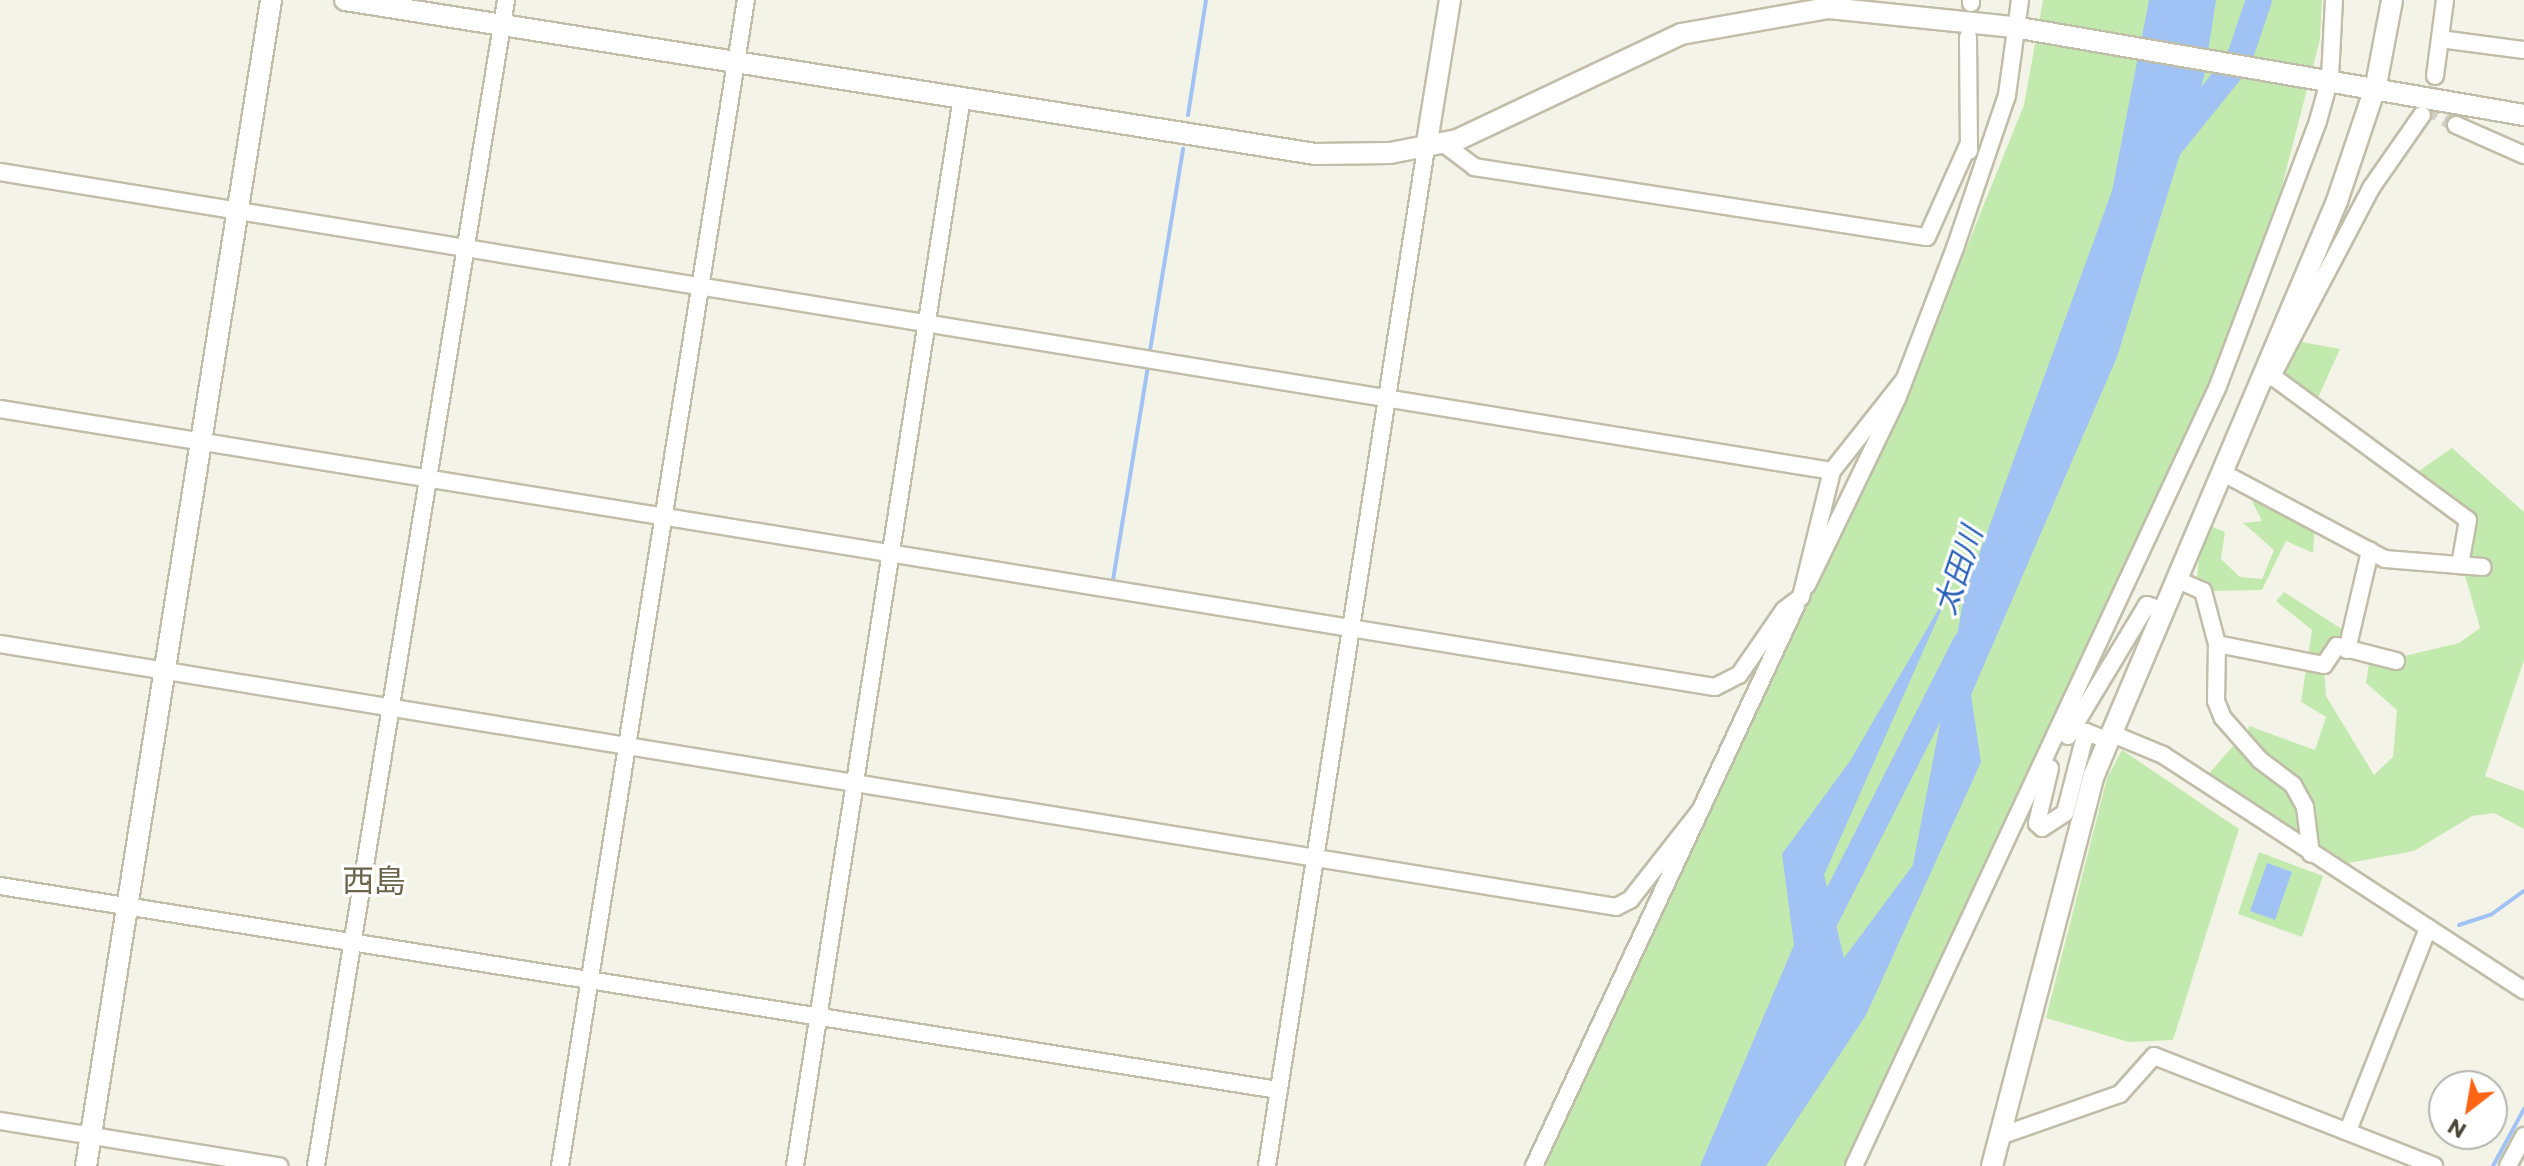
<!DOCTYPE html>
<html>
<head>
<meta charset="utf-8">
<style>
	body { margin:0 }
	#map { position:relative; width:2524px; height:1166px; overflow:hidden; background:#f4f3e7; font-family:Commissioner,"Noto Sans JP",sans-serif }
	div>[style] { position:absolute }
	.green>* { inset:0; background:#c3eaae }
	.water>* { inset:0; background:#a1c2f4 }
	.stream>* { height:4px; margin:-2px; padding:0 2px; transform-origin:2px; border-radius:2px; background:#a1c2f4 }
	.river>* { height:26px; margin:-13px; padding:0 13px; transform-origin:13px; border-radius:13px; background:#a1c2f4 }
	.minor-tunnel>* { height:16px; margin-top:-8px; transform-origin:0; background:repeating-linear-gradient(90deg,#d2d0c4 0 16px,transparent 0 24px) }
	.roads { filter:drop-shadow(2px 0 #c0bda9) drop-shadow(-2px 0 #c0bda9) drop-shadow(0 2px #c0bda9) drop-shadow(0 -2px #c0bda9) }
	.minor>* { height:16px; margin:-8px; padding:0 8px; transform-origin:8px; border-radius:8px; background:#fff }
	.tertiary>* { height:20px; margin:-10px; padding:0 10px; transform-origin:10px; border-radius:10px; background:#fff }
	span { translate:-50% -50%; white-space:nowrap; text-align:center; line-height:1.15; -webkit-text-stroke:6px #fff; paint-order:stroke }
	.water-label { font-size:30px; color:#2960b9; font-style:italic }
	.quarter-label { font-size:32px; color:#6b654c }
	.north { position:absolute; left:2428px; top:1070px; width:80px; height:80px; box-sizing:border-box; background:#fff; border:2px solid #b6b4af; border-radius:50%; rotate:211deg; font-size:22px; font-weight:700; line-height:32px; text-align:center; color:#484436 }
	.north::after { content:''; display:block; margin:auto; width:28px; height:36px; background:#ff6514; clip-path:polygon(50% 0,100% 100%,50% 72%,0 100%) }
</style>
</head>
<body>
<div id="map">
	<div class="green">
		<div style="clip-path:polygon(2043px 0,2322px 0,2320px 39px,2263px 260px,2187px 459px,1852px 1166px,1534px 1166px,1930px 338px,2024px 105px)"></div>
		<div style="clip-path:polygon(2302px 342px,2340px 349px,2317px 400px,2284px 374px)"></div>
		<div style="clip-path:polygon(2452px 448px,2524px 512px,2524px 660px,2485px 776px,2524px 791px,2524px 829px,2494px 813px,2472px 816px,2414px 851px,2349px 863px,2321px 850px,2302px 806px,2305px 840px,2205px 778px,2241px 737px,2246px 741px,2249px 726px,2315px 750px,2326px 717px,2301px 702px,2312px 630px,2276px 601px,2284px 592px,2348px 633px,2324px 665px,2326px 696px,2374px 775px,2393px 757px,2397px 710px,2366px 683px,2370px 657px,2396px 658px,2459px 643px,2480px 628px,2461px 561px,2468px 520px,2416px 473px)"></div>
		<div style="clip-path:polygon(2256px 490px,2315px 524px,2313px 553px,2286px 541px,2262px 590px,2211px 591px,2196px 585px,2203px 523px,2225px 532px,2221px 559px,2240px 577px,2262px 579px,2274px 550px,2243px 523px,2262px 521px,2251px 499px)"></div>
		<div style="clip-path:polygon(2122px 750px,2239px 829px,2173px 1040px,2129px 1042px,2046px 1018px,2107px 778px)"></div>
		<div style="clip-path:polygon(2259px 852px,2323px 876px,2302px 937px,2238px 914px)"></div>
	</div>
	<div class="water">
		<div style="clip-path:polygon(2149px 0,2216px 0,2204px 77px,2117px 357px,1971px 695px,1981px 762px,1866px 1015px,1766px 1166px,1700px 1166px,1794px 945px,1782px 854px,1850px 761px,1952px 586px,1824px 875px,1844px 958px,1913px 865px,1965px 593px,2112px 191px)"></div>
		<div style="clip-path:polygon(2267px 863px,2292px 872px,2275px 920px,2250px 911px)"></div>
	</div>
	<div class="stream">
		<div style="left:1188px;top:115px;width:116px;rotate:-81.1deg"></div>
		<div style="left:1149px;top:357px;width:211px;rotate:-80.7deg"></div>
		<div style="left:1113px;top:580px;width:217px;rotate:-80.7deg"></div>
		<div style="left:2459px;top:925px;width:35px;rotate:-18deg"></div>
		<div style="left:2492px;top:914px;width:39px;rotate:-36deg"></div>
		<div style="left:2493px;top:1166px;width:65px;rotate:-61.5deg"></div>
	</div>
	<div class="river">
		<div style="left:2171px;top:145px;width:107px;rotate:-51.1deg"></div>
		<div style="left:2238px;top:62px;width:65px;rotate:-71.3deg"></div>
		<div style="left:1816px;top:938px;width:330px;rotate:-63.1deg"></div>
	</div>
	<div class="minor-tunnel">
		<div style="left:2425px;top:105px;width:37px;rotate:33deg"></div>
	</div>
	<div class="roads">
		<div class="minor">
			<div style="left:1971px;top:3px;width:3px;rotate:-90deg"></div>
			<div style="left:1968px;top:37px;width:114px;rotate:89.5deg"></div>
			<div style="left:2440px;top:39px;width:85px;rotate:7.5deg"></div>
			<div style="left:2435px;top:76px;width:77px;rotate:-82.5deg"></div>
			<div style="left:2456px;top:125px;width:74px;rotate:23.8deg"></div>
			<div style="left:1444px;top:144px;width:38px;rotate:37deg"></div>
			<div style="left:1474px;top:167px;width:458px;rotate:8.8deg"></div>
			<div style="left:1927px;top:237px;width:103px;rotate:-65.9deg"></div>
			<div style="left:0;top:172px;width:1856px;rotate:9.27deg"></div>
			<div style="left:2272px;top:376px;width:243px;rotate:36.3deg"></div>
			<div style="left:2468px;top:520px;width:46px;rotate:100.1deg"></div>
			<div style="left:2271px;top:378px;width:215px;rotate:-62.2deg"></div>
			<div style="left:2371px;top:188px;width:89px;rotate:-55.1deg"></div>
			<div style="left:0;top:409px;width:1737px;rotate:9.21deg"></div>
			<div style="left:1715px;top:687px;width:27px;rotate:-27deg"></div>
			<div style="left:1739px;top:675px;width:79px;rotate:-55.3deg"></div>
			<div style="left:1784px;top:610px;width:21px;rotate:-37deg"></div>
			<div style="left:1801px;top:597px;width:130px;rotate:-76.2deg"></div>
			<div style="left:1832px;top:471px;width:116px;rotate:-51.6deg"></div>
			<div style="left:2225px;top:474px;width:181px;rotate:28deg"></div>
			<div style="left:2385px;top:559px;width:98px;rotate:4.7deg"></div>
			<div style="left:2178px;top:580px;width:27px;rotate:24deg"></div>
			<div style="left:2203px;top:591px;width:55px;rotate:75.2deg"></div>
			<div style="left:2217px;top:644px;width:57px;rotate:91deg"></div>
			<div style="left:2216px;top:701px;width:18px;rotate:68deg"></div>
			<div style="left:2223px;top:718px;width:56px;rotate:48.6deg"></div>
			<div style="left:2260px;top:760px;width:41px;rotate:37.1deg"></div>
			<div style="left:2293px;top:785px;width:25px;rotate:61deg"></div>
			<div style="left:2305px;top:807px;width:47px;rotate:82.7deg"></div>
			<div style="left:1807px;top:585px;width:207px;rotate:-64.2deg"></div>
			<div style="left:1897px;top:399px;width:162px;rotate:-69deg"></div>
			<div style="left:1955px;top:248px;width:162px;rotate:-71.2deg"></div>
			<div style="left:2007px;top:95px;width:96px;rotate:-82.2deg"></div>
			<div style="left:0;top:644px;width:1637px;rotate:9.24deg"></div>
			<div style="left:1616px;top:907px;width:16px;rotate:-27deg"></div>
			<div style="left:1630px;top:900px;width:112px;rotate:-51.9deg"></div>
			<div style="left:2217px;top:644px;width:109px;rotate:11.1deg"></div>
			<div style="left:2324px;top:665px;width:23px;rotate:-56deg"></div>
			<div style="left:2337px;top:646px;width:61px;rotate:14.3deg"></div>
			<div style="left:2347px;top:650px;width:102px;rotate:-76.9deg"></div>
			<div style="left:2110px;top:733px;width:57px;rotate:22.5deg"></div>
			<div style="left:2163px;top:755px;width:431px;rotate:33.1deg"></div>
			<div style="left:2068px;top:736px;width:153px;rotate:-58.9deg"></div>
			<div style="left:2147px;top:605px;width:18px;rotate:19deg"></div>
			<div style="left:2050px;top:768px;width:57px;rotate:103.3deg"></div>
			<div style="left:2037px;top:823px;width:7px;rotate:45deg"></div>
			<div style="left:2042px;top:828px;width:27px;rotate:-33deg"></div>
			<div style="left:2065px;top:813px;width:84px;rotate:-75.5deg"></div>
			<div style="left:2086px;top:732px;width:22px;rotate:21deg"></div>
			<div style="left:0;top:886px;width:1294px;rotate:9.07deg"></div>
			<div style="left:0;top:1121px;width:283px;rotate:9.2deg"></div>
			<div style="left:2349px;top:1128px;width:215px;rotate:-68.4deg"></div>
			<div style="left:2000px;top:1136px;width:127px;rotate:-19.3deg"></div>
			<div style="left:2120px;top:1094px;width:51px;rotate:-48.2deg"></div>
			<div style="left:2154px;top:1056px;width:301px;rotate:21.4deg"></div>
			<div style="left:316px;top:1166px;width:1181px;rotate:-80.74deg"></div>
			<div style="left:560px;top:1166px;width:1181px;rotate:-80.94deg"></div>
			<div style="left:795px;top:1166px;width:1082px;rotate:-81.12deg"></div>
			<div style="left:1267px;top:1166px;width:1030px;rotate:-81.12deg"></div>
			<div style="left:1534px;top:1166px;width:618px;rotate:-64.93deg"></div>
			<div style="left:1854px;top:1166px;width:861px;rotate:-64.98deg"></div>
			<div style="left:2218px;top:386px;width:283px;rotate:-69.3deg"></div>
			<div style="left:2318px;top:121px;width:45px;rotate:-74.4deg"></div>
			<div style="left:2330px;top:78px;width:78px;rotate:-87.1deg"></div>
			<div style="left:2508px;top:1166px;width:34px;rotate:-62deg"></div>
		</div>
		<div class="tertiary">
			<div style="left:345px;top:0;width:982px;rotate:9.02deg"></div>
			<div style="left:1315px;top:154px;width:75px;rotate:-0.8deg"></div>
			<div style="left:1390px;top:153px;width:68px;rotate:-11deg"></div>
			<div style="left:1457px;top:140px;width:248px;rotate:-25.3deg"></div>
			<div style="left:1681px;top:34px;width:150px;rotate:-10deg"></div>
			<div style="left:1829px;top:8px;width:186px;rotate:5.9deg"></div>
			<div style="left:2014px;top:27px;width:518px;rotate:9.79deg"></div>
			<div style="left:1426px;top:148px;width:150px;rotate:-80.8deg"></div>
			<div style="left:86px;top:1166px;width:1181px;rotate:-80.98deg"></div>
			<div style="left:1992px;top:1166px;width:404px;rotate:-75.4deg"></div>
			<div style="left:2094px;top:775px;width:623px;rotate:-67.05deg"></div>
			<div style="left:2337px;top:201px;width:122px;rotate:-71.4deg"></div>
			<div style="left:2376px;top:85px;width:86px;rotate:-79.3deg"></div>
		</div>
	</div>
	<div class="water-label">
		<span style="left:1957px;top:570px;rotate:-71deg">太田川</span>
	</div>
	<div class="quarter-label">
		<span style="left:374px;top:879px">西島</span>
	</div>
	<div class="north">N</div>
</div>
</body>
</html>
